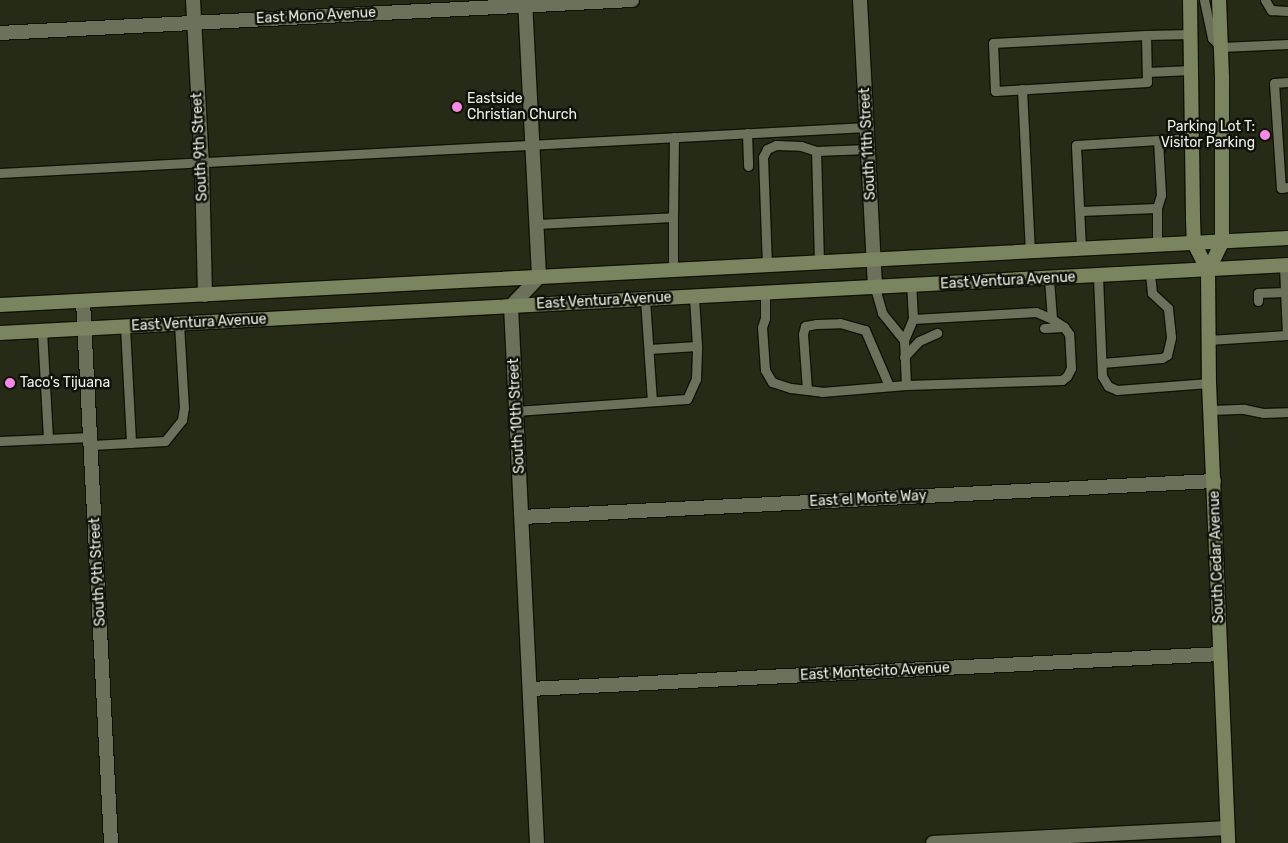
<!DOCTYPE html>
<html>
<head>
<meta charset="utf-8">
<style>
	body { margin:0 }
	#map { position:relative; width:1288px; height:843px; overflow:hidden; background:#262b18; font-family:Rubik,sans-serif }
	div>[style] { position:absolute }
	.roads { filter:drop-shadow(1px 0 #0f1303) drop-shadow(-1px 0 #0f1303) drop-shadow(0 1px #0f1303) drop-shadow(0 -1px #0f1303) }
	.service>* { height:9px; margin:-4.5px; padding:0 4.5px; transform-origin:4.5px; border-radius:4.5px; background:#6b715b }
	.minor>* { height:14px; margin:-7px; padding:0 7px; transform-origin:7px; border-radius:7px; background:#6b715b }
	.secondary>* { height:14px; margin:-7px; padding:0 7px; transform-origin:7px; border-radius:7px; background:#7a845e }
	.dots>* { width:14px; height:14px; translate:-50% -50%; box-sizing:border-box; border:2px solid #10120a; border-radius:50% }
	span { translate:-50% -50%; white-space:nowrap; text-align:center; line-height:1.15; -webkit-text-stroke:5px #10120a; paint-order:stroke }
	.street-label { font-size:14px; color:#edf1e5 }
	.poi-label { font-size:14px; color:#edf1e5 }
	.left { translate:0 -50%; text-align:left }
	.right { translate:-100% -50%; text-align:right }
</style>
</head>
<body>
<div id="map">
	<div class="roads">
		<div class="service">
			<div style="left:1204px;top:0;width:39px;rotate:78deg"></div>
			<div style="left:1212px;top:38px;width:13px;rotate:45deg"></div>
			<div style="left:1221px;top:47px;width:67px;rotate:-2.6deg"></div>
			<div style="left:1265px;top:0;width:12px;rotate:59deg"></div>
			<div style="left:1271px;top:10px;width:17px;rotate:3deg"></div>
			<div style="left:1146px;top:35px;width:47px;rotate:88.8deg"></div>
			<div style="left:1147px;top:82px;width:152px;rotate:176.6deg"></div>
			<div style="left:995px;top:91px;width:48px;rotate:-92.4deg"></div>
			<div style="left:993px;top:43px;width:153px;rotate:-3deg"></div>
			<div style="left:1146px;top:35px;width:45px;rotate:-1.3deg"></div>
			<div style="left:1147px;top:72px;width:44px;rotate:-2.6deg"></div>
			<div style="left:1288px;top:82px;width:14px;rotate:176deg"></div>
			<div style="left:1274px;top:83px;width:105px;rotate:86.2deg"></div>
			<div style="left:1281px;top:188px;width:7px;rotate:-8deg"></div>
			<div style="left:1022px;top:89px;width:162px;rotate:87.2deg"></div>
			<div style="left:747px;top:133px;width:33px;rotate:88deg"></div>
			<div style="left:0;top:173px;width:868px;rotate:-3.04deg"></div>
			<div style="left:1080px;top:211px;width:77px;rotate:-2.2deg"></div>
			<div style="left:673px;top:217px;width:80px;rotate:-89.3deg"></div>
			<div style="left:537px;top:224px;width:136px;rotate:-2.9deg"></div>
			<div style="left:673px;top:217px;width:54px;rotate:90deg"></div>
			<div style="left:1157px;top:244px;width:36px;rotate:-90deg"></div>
			<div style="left:1157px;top:208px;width:14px;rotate:-73deg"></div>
			<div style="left:1161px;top:195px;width:55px;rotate:-93.1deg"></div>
			<div style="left:1081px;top:248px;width:103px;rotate:-92.8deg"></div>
			<div style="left:1076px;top:145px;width:116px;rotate:-3.5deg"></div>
			<div style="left:819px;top:263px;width:112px;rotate:-91.5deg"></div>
			<div style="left:816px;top:151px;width:52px;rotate:-2.2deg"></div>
			<div style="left:767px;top:266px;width:109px;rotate:-92.1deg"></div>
			<div style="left:763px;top:157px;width:9px;rotate:-63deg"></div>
			<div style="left:767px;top:149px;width:10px;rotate:-24deg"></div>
			<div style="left:776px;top:145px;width:25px;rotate:2deg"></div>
			<div style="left:801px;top:146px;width:16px;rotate:18deg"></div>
			<div style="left:1098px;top:276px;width:100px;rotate:87.7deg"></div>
			<div style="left:1102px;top:376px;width:12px;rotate:59deg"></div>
			<div style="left:1108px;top:386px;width:10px;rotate:24deg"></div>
			<div style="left:1117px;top:390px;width:92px;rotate:-4.4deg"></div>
			<div style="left:1049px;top:279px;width:40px;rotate:85.7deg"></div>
			<div style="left:875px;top:288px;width:26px;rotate:74deg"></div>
			<div style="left:882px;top:313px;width:35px;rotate:51deg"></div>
			<div style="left:765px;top:293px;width:25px;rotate:90deg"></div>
			<div style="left:765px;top:318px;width:9px;rotate:108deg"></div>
			<div style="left:762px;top:327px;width:43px;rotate:86deg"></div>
			<div style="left:765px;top:370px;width:14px;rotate:60deg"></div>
			<div style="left:772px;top:382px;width:20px;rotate:18deg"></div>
			<div style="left:791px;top:388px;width:31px;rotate:7deg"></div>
			<div style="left:822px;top:392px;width:84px;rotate:-4.8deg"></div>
			<div style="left:906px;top:385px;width:156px;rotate:-1.8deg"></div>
			<div style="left:1062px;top:380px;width:6px;rotate:-39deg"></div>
			<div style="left:1067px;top:376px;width:9px;rotate:-63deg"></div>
			<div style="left:1071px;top:368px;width:34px;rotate:-93deg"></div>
			<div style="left:1069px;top:334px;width:9px;rotate:-126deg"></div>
			<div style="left:1064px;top:327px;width:14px;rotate:-146deg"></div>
			<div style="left:1052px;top:319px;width:17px;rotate:-156deg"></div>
			<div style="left:1036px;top:312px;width:123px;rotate:176.7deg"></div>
			<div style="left:645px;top:299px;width:102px;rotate:86.1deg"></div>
			<div style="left:1258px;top:301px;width:8px;rotate:-90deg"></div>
			<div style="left:1258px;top:293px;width:27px;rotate:-2deg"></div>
			<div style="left:125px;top:327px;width:116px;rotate:87deg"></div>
			<div style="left:1044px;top:328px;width:20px;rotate:-3deg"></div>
			<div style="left:42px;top:331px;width:108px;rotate:86.8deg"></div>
			<div style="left:1208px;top:340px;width:79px;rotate:-3.6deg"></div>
			<div style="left:1287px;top:335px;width:69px;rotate:-92.5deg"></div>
			<div style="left:649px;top:349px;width:48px;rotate:-3.6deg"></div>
			<div style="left:904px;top:357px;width:22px;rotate:-47deg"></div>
			<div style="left:919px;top:341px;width:20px;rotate:-24deg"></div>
			<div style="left:1102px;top:363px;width:60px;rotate:-4.8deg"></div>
			<div style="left:1162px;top:358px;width:6px;rotate:-31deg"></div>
			<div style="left:1167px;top:355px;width:18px;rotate:-77deg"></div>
			<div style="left:1171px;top:337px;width:29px;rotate:-96deg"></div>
			<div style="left:1168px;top:308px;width:22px;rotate:-137deg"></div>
			<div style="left:1152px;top:293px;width:19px;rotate:-96deg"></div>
			<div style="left:906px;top:385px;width:45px;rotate:-92.5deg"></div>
			<div style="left:904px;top:340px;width:23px;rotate:-67deg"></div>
			<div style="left:913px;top:319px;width:33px;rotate:-93deg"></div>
			<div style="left:807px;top:390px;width:56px;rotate:-94.1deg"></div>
			<div style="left:803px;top:334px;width:8px;rotate:-76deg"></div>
			<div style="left:805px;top:326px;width:11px;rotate:-10deg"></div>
			<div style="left:816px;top:324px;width:24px;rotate:-2deg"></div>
			<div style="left:840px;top:323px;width:26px;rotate:16deg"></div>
			<div style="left:865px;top:330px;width:61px;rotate:66.8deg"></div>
			<div style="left:1211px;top:410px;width:33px;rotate:-2deg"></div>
			<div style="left:1244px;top:409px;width:19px;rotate:12deg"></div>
			<div style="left:1263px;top:413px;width:25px;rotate:-2deg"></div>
			<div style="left:516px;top:411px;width:171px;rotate:-4deg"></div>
			<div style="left:687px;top:399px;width:22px;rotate:-66deg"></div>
			<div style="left:696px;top:379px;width:33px;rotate:-88deg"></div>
			<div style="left:697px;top:346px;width:49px;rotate:-93.5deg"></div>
			<div style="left:0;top:441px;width:91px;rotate:-2.5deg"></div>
			<div style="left:92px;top:445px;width:73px;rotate:-3.1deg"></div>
			<div style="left:165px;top:441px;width:27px;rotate:-51deg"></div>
			<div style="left:182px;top:420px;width:12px;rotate:-81deg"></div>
			<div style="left:184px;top:408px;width:84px;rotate:-93.4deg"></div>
		</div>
		<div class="minor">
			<div style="left:193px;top:0;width:164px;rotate:86.9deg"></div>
			<div style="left:202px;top:164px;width:131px;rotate:88.7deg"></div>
			<div style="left:525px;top:0;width:277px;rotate:87.1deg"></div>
			<div style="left:539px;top:277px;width:40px;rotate:134deg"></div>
			<div style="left:511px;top:306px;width:538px;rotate:87.23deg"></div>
			<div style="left:860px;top:0;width:288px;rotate:87deg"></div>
			<div style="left:0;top:33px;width:633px;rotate:-2.99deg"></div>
			<div style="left:83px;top:301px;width:543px;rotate:87.04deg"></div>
			<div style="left:522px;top:517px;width:693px;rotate:-2.98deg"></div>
			<div style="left:530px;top:689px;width:691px;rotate:-2.9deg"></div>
			<div style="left:933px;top:843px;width:294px;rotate:-2.9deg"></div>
		</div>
		<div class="secondary">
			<div style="left:1190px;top:0;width:219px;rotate:89.2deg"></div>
			<div style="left:1193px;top:219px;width:24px;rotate:88deg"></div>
			<div style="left:1194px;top:243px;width:31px;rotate:63deg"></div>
			<div style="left:1208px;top:271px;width:112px;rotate:89.5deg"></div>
			<div style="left:1209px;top:383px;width:460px;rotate:87.6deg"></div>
			<div style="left:1208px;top:271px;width:32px;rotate:-64deg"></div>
			<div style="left:1222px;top:242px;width:165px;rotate:-90deg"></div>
			<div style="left:1222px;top:77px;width:77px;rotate:-92.2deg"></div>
			<div style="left:0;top:305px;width:1290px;rotate:-2.98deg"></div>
			<div style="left:0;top:333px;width:1290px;rotate:-3.02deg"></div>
		</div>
	</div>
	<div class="dots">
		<div style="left:457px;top:107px;background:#fb87e6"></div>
		<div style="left:1265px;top:135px;background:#fb87e6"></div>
		<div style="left:10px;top:383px;background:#fb87e6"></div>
	</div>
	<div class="street-label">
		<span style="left:316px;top:16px;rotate:-3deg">East Mono Avenue</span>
		<span style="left:868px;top:144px;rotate:-93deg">South 11th Street</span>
		<span style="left:200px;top:147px;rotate:-93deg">South 9th Street</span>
		<span style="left:1008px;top:281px;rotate:-3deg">East Ventura Avenue</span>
		<span style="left:604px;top:301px;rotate:-3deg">East Ventura Avenue</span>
		<span style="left:199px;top:323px;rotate:-3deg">East Ventura Avenue</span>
		<span style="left:517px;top:416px;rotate:-93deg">South 10th Street</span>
		<span style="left:868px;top:499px;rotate:-3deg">East el Monte Way</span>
		<span style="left:1217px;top:557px;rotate:-92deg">South Cedar Avenue</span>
		<span style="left:98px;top:572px;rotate:-93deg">South 9th Street</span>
		<span style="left:875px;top:672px;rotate:-3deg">East Montecito Avenue</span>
	</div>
	<div class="poi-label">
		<span class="left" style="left:467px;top:107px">Eastside<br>Christian Church</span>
		<span class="right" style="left:1255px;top:135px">Parking Lot T:<br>Visitor Parking</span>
		<span class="left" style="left:20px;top:383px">Taco's Tijuana</span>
	</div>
</div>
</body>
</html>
